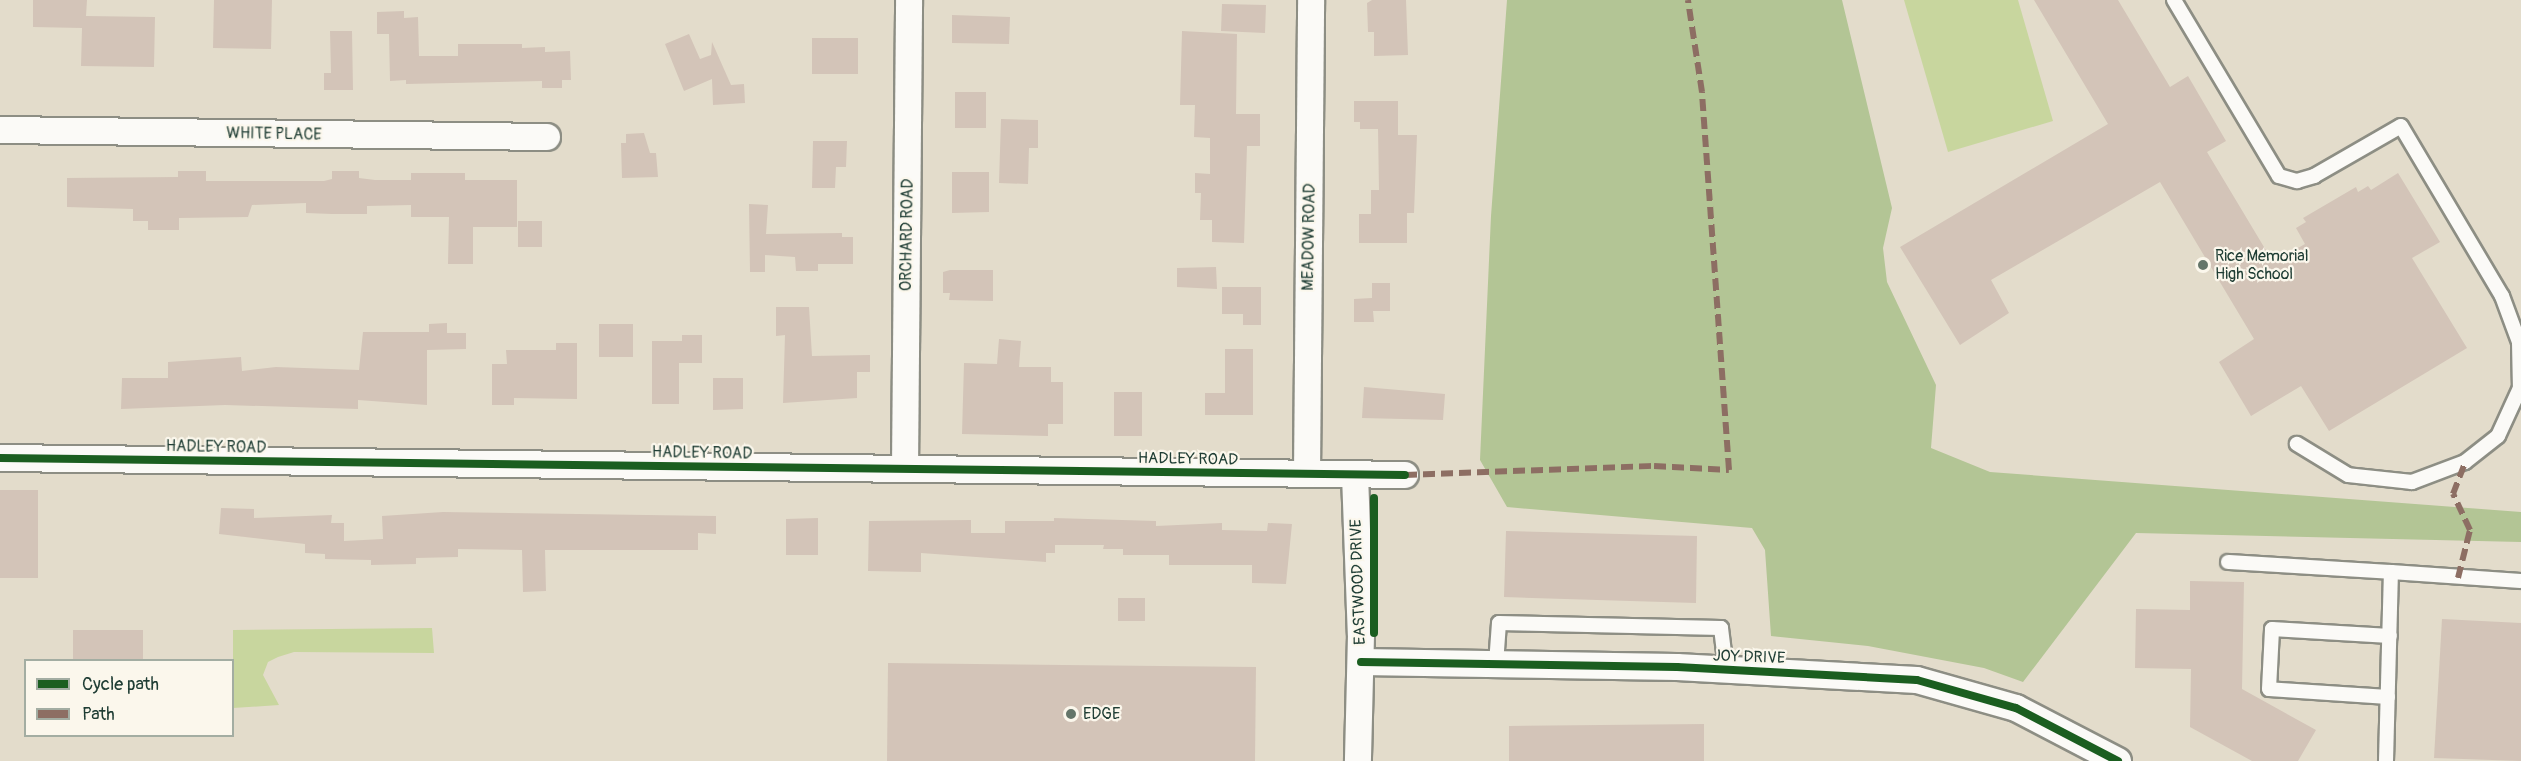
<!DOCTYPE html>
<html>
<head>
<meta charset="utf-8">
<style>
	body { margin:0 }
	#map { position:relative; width:2521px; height:761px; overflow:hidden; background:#e3dccb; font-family:Pangolin,sans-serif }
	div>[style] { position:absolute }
	.green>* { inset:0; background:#c8d69e }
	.forest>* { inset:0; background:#b3c595 }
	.building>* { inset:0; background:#d3c4b8 }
	.roads { filter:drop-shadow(2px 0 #8d8e84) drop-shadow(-2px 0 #8d8e84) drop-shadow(0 2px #8d8e84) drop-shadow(0 -2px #8d8e84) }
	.service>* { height:14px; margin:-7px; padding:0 7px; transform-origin:7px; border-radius:7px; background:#fbfaf7 }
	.minor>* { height:26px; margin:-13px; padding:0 13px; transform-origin:13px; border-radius:13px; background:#fbfaf7 }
	.quiet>* { height:6px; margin-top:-3px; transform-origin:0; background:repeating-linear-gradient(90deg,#8d6e63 0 12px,transparent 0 18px) }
	.cycleway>* { height:8px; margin:-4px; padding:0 4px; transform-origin:4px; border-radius:4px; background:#1b5e20 }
	.dots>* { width:16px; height:16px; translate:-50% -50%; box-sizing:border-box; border:3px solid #fbf7ec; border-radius:50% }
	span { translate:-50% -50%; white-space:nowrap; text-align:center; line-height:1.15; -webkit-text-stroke:4.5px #fbf7ec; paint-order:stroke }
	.street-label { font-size:16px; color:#1f3d34 }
	.poi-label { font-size:16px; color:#1f3d34 }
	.left { translate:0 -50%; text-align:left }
	.legend { position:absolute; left:24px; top:659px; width:210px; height:78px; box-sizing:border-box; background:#fbf7ec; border:2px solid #a3ada2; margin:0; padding:8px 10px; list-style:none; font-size:18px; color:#1f3d34 }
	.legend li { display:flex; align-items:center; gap:12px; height:30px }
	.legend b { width:30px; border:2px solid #a3ada2 }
</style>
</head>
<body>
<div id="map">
	<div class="green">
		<div style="clip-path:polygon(1904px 0,2018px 0,2053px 121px,1948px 152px)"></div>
		<div style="clip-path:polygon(432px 628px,434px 653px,294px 652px,278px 657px,268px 662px,263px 675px,279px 705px,233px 708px,233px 630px)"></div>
	</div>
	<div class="forest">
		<div style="clip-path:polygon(1507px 0,1842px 0,1892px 208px,1883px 248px,1887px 282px,1936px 385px,1931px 448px,1990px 472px,2521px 512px,2521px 542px,2136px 533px,2023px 682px,1984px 668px,1868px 646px,1771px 636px,1765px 550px,1752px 528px,1507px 507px,1480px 460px,1491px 216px)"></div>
	</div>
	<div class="building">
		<div style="clip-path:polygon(33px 0,87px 0,86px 16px,155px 17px,154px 67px,81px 66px,82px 28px,33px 27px)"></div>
		<div style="clip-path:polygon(214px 0,272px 0,271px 49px,213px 48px)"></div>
		<div style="clip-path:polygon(1372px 0,1406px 0,1408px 55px,1374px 56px,1374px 32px,1368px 32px,1367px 3px)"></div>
		<div style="clip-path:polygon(2034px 0,2118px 0,2170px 87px,2188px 76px,2226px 141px,2207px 152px,2273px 262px,2305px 244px,2296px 228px,2306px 222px,2303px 218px,2356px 187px,2358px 192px,2368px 186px,2371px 190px,2398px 173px,2440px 242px,2412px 258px,2467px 348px,2329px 431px,2301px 386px,2251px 416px,2219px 362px,2254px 339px,2160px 182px,1991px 280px,2009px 313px,1960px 345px,1900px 247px,2108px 124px)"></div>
		<div style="clip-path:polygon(1222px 4px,1266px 5px,1265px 33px,1221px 31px)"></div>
		<div style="clip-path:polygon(404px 11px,404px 18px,418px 17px,419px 56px,458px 56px,458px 44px,522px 44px,522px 48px,545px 47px,545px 52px,570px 51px,571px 80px,562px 80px,562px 88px,542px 88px,542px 81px,406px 84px,406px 80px,390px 81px,389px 34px,377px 34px,377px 12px)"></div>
		<div style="clip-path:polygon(952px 15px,1010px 17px,1009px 44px,952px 43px)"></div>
		<div style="clip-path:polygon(330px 31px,352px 31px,353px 90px,324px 90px,324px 73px,331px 73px)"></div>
		<div style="clip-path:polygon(1182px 31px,1237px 34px,1236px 114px,1260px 114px,1260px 146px,1247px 146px,1244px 243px,1212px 242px,1212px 220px,1200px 220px,1201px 193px,1195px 193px,1195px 173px,1210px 174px,1210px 138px,1194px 137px,1195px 105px,1180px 105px)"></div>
		<div style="clip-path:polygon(689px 34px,700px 59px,711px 55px,712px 42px,731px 85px,744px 84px,745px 103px,713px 105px,712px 79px,684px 91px,665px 44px)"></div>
		<div style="clip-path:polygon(812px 38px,858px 38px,858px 74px,812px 74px)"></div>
		<div style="clip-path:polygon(955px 92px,986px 92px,986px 128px,955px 128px)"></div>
		<div style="clip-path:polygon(1354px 101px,1398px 101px,1398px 135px,1417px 135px,1414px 213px,1407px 213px,1407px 243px,1359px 243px,1359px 214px,1371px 214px,1371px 190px,1379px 190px,1378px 129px,1360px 129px,1360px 122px,1354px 122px)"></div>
		<div style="clip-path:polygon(1001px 119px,1038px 120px,1038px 148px,1029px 148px,1028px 184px,999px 183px)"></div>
		<div style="clip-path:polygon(644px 133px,650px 153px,656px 153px,658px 177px,622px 178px,621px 143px,626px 143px,626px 134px)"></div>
		<div style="clip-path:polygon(813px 141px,847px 141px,846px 167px,836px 167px,835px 188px,812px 188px)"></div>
		<div style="clip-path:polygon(178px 171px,206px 171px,206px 181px,324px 181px,332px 179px,332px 171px,359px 171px,359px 178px,375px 180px,411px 180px,411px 173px,465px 173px,465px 180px,517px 180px,517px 227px,473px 227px,473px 264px,448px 264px,449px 217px,411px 217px,411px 205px,367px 206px,367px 214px,332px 214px,306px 213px,306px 203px,252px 205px,248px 217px,179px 218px,179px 230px,148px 230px,148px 221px,133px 221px,133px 209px,67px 207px,67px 178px,178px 177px)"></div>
		<div style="clip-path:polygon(952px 172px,989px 172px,989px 212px,952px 213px)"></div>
		<div style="clip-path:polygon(749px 204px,768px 205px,766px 234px,842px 233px,842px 237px,853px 237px,853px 264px,818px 264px,818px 271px,796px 271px,795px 257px,765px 255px,765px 272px,750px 272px)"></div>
		<div style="clip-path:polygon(518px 221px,542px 221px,542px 247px,518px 247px)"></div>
		<div style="clip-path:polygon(1216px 267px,1217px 289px,1177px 287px,1177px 268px)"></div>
		<div style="clip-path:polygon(950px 270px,993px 270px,993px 301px,949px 300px,950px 293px,943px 293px,943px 272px)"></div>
		<div style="clip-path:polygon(1372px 283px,1390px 283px,1390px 311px,1373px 311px,1374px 322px,1354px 322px,1354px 299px,1372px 298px)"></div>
		<div style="clip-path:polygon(1222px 287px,1261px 287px,1261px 325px,1243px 325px,1243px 314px,1222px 314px)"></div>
		<div style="clip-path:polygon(776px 307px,809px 307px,812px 356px,870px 355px,870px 372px,857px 372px,857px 398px,783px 403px,785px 335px,776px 336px)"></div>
		<div style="clip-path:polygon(447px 323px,447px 333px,466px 333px,466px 349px,427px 350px,427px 405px,358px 400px,358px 409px,225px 405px,121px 409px,122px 378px,168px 378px,168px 362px,241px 357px,242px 371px,276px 367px,359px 370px,363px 332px,429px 332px,429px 324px)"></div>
		<div style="clip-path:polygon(599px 324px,633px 324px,633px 357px,599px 357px)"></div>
		<div style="clip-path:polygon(682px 335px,702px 335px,702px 363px,679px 363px,679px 404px,652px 404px,652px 341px,682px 341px)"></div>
		<div style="clip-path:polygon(999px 339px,1021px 341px,1019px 367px,1051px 367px,1051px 382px,1063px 382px,1063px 424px,1048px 424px,1048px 436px,962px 434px,964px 363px,997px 364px)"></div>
		<div style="clip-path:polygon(556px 343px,577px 343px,577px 399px,514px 398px,514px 405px,492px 405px,492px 364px,507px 364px,506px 350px,556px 350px)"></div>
		<div style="clip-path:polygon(1225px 349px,1253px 349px,1253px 415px,1205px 415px,1205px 393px,1225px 393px)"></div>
		<div style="clip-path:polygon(713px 378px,743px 378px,743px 409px,713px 410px)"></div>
		<div style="clip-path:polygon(1364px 387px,1445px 394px,1443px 420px,1362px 418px)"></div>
		<div style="clip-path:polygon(1114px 392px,1142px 392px,1142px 436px,1114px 436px)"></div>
		<div style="clip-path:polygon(0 490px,38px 490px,38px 578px,0 578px)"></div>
		<div style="clip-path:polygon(221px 508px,254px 509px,254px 518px,332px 515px,331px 523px,344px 523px,344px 541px,383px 539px,382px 516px,443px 512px,716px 516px,716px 534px,698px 533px,698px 550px,545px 550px,546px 591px,523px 592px,522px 550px,458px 549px,458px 557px,416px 558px,416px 564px,371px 565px,371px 560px,325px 559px,325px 554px,305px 553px,305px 544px,219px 534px)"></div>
		<div style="clip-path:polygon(818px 518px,818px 555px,786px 555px,786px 519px)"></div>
		<div style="clip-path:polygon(1054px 518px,1156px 521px,1156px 526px,1222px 523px,1222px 530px,1267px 531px,1268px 523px,1292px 524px,1286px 584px,1252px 583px,1252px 565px,1169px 565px,1169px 555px,1123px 555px,1123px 549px,1103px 549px,1104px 545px,1055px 545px,1055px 553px,1046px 553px,1046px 562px,921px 553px,921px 572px,868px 571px,869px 521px,971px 520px,971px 533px,1005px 533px,1005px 521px,1054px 521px)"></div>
		<div style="clip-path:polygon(1506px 531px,1697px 536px,1696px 603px,1504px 597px)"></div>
		<div style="clip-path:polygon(2190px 581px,2244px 582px,2242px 689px,2316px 730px,2298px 761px,2252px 761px,2190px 727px,2191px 669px,2135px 668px,2136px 609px,2190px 610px)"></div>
		<div style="clip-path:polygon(1118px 598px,1145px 598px,1145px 621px,1118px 621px)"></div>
		<div style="clip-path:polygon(2442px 619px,2521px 623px,2521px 761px,2434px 758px)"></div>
		<div style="clip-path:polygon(73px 630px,143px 630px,143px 660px,73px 660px)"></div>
		<div style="clip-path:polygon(888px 663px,1256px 667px,1255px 761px,887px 761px)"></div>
		<div style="clip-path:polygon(1704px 724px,1704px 761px,1509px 761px,1509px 726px)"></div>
	</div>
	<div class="roads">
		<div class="service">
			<div style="left:2174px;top:0;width:205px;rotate:59.2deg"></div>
			<div style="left:2279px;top:176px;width:19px;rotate:16deg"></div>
			<div style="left:2297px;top:181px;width:18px;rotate:-16deg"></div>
			<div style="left:2314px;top:176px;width:100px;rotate:-29.9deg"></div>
			<div style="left:2401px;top:126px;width:198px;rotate:59.3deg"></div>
			<div style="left:2502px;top:296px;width:49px;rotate:69.7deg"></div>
			<div style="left:2519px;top:342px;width:46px;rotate:88.8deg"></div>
			<div style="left:2520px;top:388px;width:53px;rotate:114.6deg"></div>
			<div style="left:2498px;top:436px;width:42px;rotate:141.8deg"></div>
			<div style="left:2465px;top:462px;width:57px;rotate:159.3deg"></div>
			<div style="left:2412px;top:482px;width:64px;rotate:-173.8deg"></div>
			<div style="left:2348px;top:475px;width:60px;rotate:-148.7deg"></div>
			<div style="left:2228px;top:562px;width:163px;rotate:3.5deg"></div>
			<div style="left:1496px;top:664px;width:41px;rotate:-85.8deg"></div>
			<div style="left:1499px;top:623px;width:222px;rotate:1.3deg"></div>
			<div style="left:1721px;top:628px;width:41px;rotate:83deg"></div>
			<div style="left:2388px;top:697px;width:119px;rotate:-176.2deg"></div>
			<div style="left:2269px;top:689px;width:60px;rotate:-87.1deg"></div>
			<div style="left:2272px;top:629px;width:118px;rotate:3.4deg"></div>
			<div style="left:2386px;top:761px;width:189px;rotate:-88.5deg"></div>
			<div style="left:2391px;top:572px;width:130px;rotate:4deg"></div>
		</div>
		<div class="minor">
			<div style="left:0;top:130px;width:547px;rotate:0.73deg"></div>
			<div style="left:0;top:458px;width:1405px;rotate:0.69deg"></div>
			<div style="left:905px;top:469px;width:469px;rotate:-89.5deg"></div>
			<div style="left:1307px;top:474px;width:474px;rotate:-89.5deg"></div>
			<div style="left:1355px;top:475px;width:160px;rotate:87.9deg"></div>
			<div style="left:1361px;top:635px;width:126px;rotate:91.4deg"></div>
			<div style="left:1361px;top:662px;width:316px;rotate:0.9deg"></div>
			<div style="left:1677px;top:667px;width:240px;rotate:3.1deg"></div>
			<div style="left:1917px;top:680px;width:103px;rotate:15.8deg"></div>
			<div style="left:2016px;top:708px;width:115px;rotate:27.5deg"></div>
		</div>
	</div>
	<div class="quiet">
		<div style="left:1405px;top:475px;width:249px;rotate:-2.1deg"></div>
		<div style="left:1654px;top:466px;width:75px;rotate:3.1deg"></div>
		<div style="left:1729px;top:470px;width:379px;rotate:-94.1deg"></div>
		<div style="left:1702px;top:92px;width:93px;rotate:-98.7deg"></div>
		<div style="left:2458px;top:578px;width:49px;rotate:-76deg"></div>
		<div style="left:2470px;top:530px;width:40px;rotate:-115deg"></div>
		<div style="left:2453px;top:494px;width:34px;rotate:-69deg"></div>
	</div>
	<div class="cycleway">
		<div style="left:0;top:458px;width:1405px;rotate:0.69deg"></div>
		<div style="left:1374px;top:498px;width:135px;rotate:90deg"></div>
		<div style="left:1361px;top:662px;width:316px;rotate:0.9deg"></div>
		<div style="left:1677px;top:667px;width:240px;rotate:3.1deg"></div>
		<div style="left:1917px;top:680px;width:103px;rotate:15.8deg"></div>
		<div style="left:2016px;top:708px;width:115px;rotate:27.5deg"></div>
	</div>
	<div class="dots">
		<div style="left:2203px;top:265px;background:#647569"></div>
		<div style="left:1071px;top:714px;background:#647569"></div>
	</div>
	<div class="street-label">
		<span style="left:274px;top:134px;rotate:1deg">WHITE PLACE</span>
		<span style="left:907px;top:235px;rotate:-89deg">ORCHARD ROAD</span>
		<span style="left:1309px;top:237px;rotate:-89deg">MEADOW ROAD</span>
		<span style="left:216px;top:447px;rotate:1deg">HADLEY ROAD</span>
		<span style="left:702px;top:453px;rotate:1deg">HADLEY ROAD</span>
		<span style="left:1188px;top:459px;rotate:1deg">HADLEY ROAD</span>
		<span style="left:1358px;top:582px;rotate:-92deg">EASTWOOD DRIVE</span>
		<span style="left:1749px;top:657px;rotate:2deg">JOY DRIVE</span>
	</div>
	<div class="poi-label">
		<span class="left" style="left:2215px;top:265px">Rice Memorial<br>High School</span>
		<span class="left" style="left:1083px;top:714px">EDGE</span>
	</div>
	<ul class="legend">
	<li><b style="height:8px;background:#1b5e20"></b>Cycle path</li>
	<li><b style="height:8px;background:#8d6e63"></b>Path</li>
	</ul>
</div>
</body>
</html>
